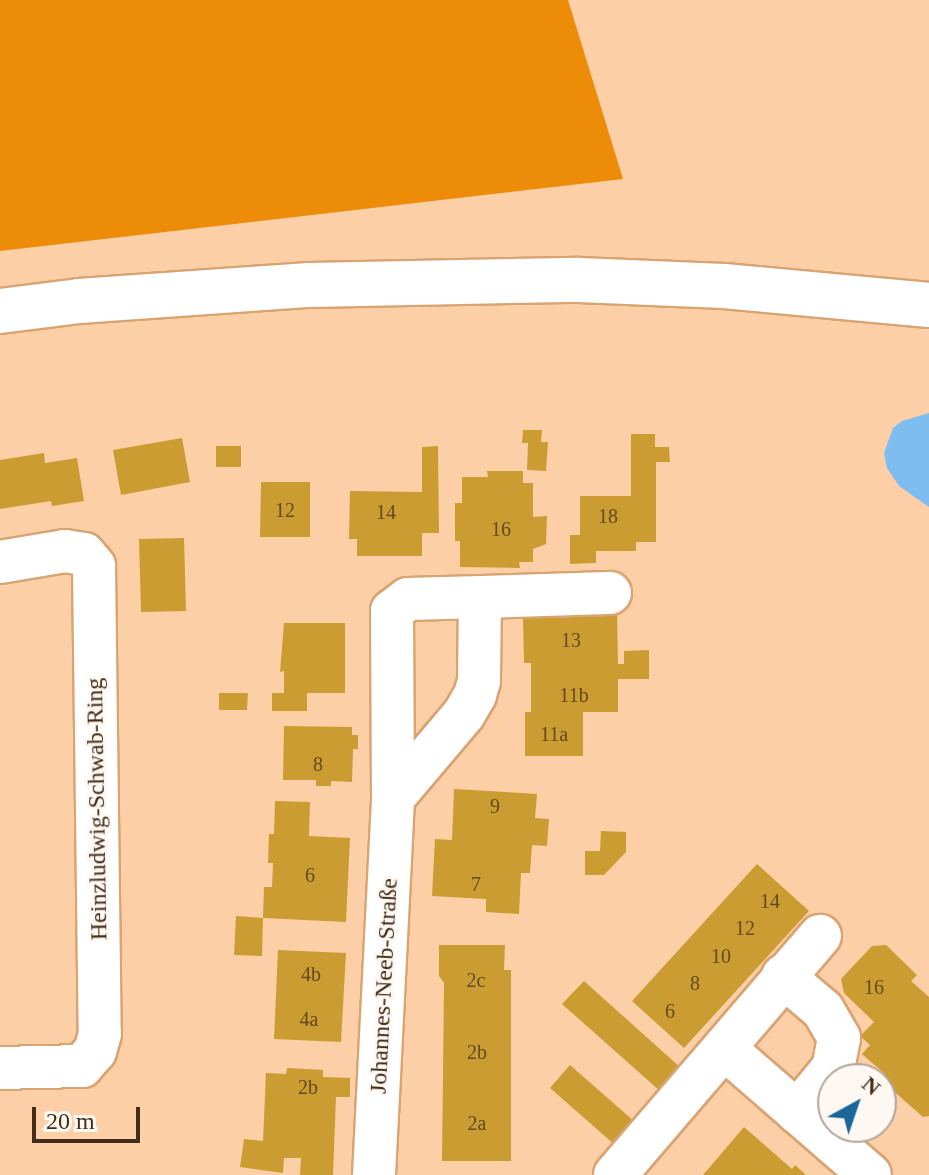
<!DOCTYPE html>
<html>
<head>
<meta charset="utf-8">
<style>
	body { margin:0 }
	#map { position:relative; width:929px; height:1175px; overflow:hidden; background:#fccfa7; font-family:"Times New Roman",serif }
	div>[style] { position:absolute }
	.forest>* { inset:0; background:#ed8c08 }
	.water>* { inset:0; background:#7dbdf0 }
	.building>* { inset:0; background:#cb9c31 }
	.roads { filter:drop-shadow(2px 0 #d9a372) drop-shadow(-2px 0 #d9a372) drop-shadow(0 2px #d9a372) drop-shadow(0 -2px #d9a372) }
	.minor>* { height:42px; margin:-21px; padding:0 21px; transform-origin:21px; border-radius:21px; background:#fff }
	.major>* { height:44px; margin:-22px; padding:0 22px; transform-origin:22px; border-radius:22px; background:#fff }
	span { translate:-50% -50%; white-space:nowrap; text-align:center; line-height:1.15; -webkit-text-stroke:6px #fef8f3; paint-order:stroke }
	.number-label { font-size:20px; color:#64481e }
	.number-label span { -webkit-text-stroke-width:0 }
	.street-label { font-size:24px; color:#422c18 }
	.north { position:absolute; left:817px; top:1063px; width:80px; height:80px; box-sizing:border-box; background:#fef8f3; border:2px solid #b3a69b; border-radius:50%; rotate:40deg; font-size:22px; font-weight:700; line-height:32px; text-align:center; color:#422c18 }
	.north::after { content:''; display:block; margin:auto; width:28px; height:36px; background:#1b679a; clip-path:polygon(50% 0,100% 100%,50% 72%,0 100%) }
	.scale { position:absolute; left:32px; top:1107px; width:108px; height:36px; box-sizing:border-box; border:4px solid #422c18; border-top:0; padding-left:10px; font-size:24px; line-height:28px; white-space:nowrap; color:#422c18; -webkit-text-stroke:6px #fef8f3; paint-order:stroke }
</style>
</head>
<body>
<div id="map">
	<div class="forest">
		<div style="clip-path:polygon(0 0,568px 0,623px 179px,0 251px)"></div>
	</div>
	<div class="water">
		<div style="clip-path:polygon(929px 413px,929px 507px,899px 486px,887px 468px,884px 453px,893px 428px,902px 421px)"></div>
	</div>
	<div class="building">
		<div style="clip-path:polygon(523px 430px,542px 430px,541px 442px,548px 442px,546px 471px,527px 470px,528px 443px,522px 443px)"></div>
		<div style="clip-path:polygon(631px 434px,655px 434px,655px 447px,669px 447px,670px 462px,656px 462px,656px 542px,636px 542px,636px 551px,596px 551px,596px 563px,570px 564px,570px 535px,580px 535px,580px 496px,631px 496px)"></div>
		<div style="clip-path:polygon(182px 438px,190px 482px,121px 495px,113px 450px)"></div>
		<div style="clip-path:polygon(216px 446px,241px 446px,241px 467px,216px 467px)"></div>
		<div style="clip-path:polygon(438px 446px,439px 533px,422px 533px,422px 556px,357px 556px,357px 539px,349px 539px,350px 491px,422px 492px,422px 447px)"></div>
		<div style="clip-path:polygon(44px 453px,45px 463px,77px 458px,84px 501px,52px 506px,51px 501px,0 509px,0 460px)"></div>
		<div style="clip-path:polygon(487px 471px,523px 471px,523px 483px,533px 483px,533px 517px,547px 516px,546px 544px,533px 549px,533px 562px,519px 562px,520px 568px,460px 567px,460px 541px,455px 541px,455px 503px,462px 503px,462px 477px,488px 477px)"></div>
		<div style="clip-path:polygon(261px 482px,310px 482px,310px 537px,260px 537px)"></div>
		<div style="clip-path:polygon(184px 538px,186px 611px,141px 612px,139px 539px)"></div>
		<div style="clip-path:polygon(572px 607px,617px 607px,618px 664px,624px 664px,624px 651px,649px 650px,649px 679px,618px 679px,618px 712px,583px 712px,583px 756px,525px 756px,525px 712px,531px 712px,531px 663px,524px 663px,523px 617px,572px 616px)"></div>
		<div style="clip-path:polygon(284px 623px,345px 623px,345px 693px,307px 693px,307px 711px,272px 711px,272px 693px,284px 693px,284px 671px,280px 672px)"></div>
		<div style="clip-path:polygon(219px 693px,248px 693px,247px 710px,219px 710px)"></div>
		<div style="clip-path:polygon(284px 726px,352px 727px,352px 735px,358px 735px,358px 749px,353px 749px,352px 782px,331px 781px,331px 786px,316px 786px,316px 780px,283px 780px)"></div>
		<div style="clip-path:polygon(454px 789px,537px 794px,535px 818px,549px 819px,547px 846px,532px 845px,530px 873px,521px 873px,519px 914px,486px 912px,486px 899px,432px 896px,435px 839px,452px 840px)"></div>
		<div style="clip-path:polygon(275px 801px,310px 802px,309px 836px,350px 838px,346px 922px,263px 918px,264px 887px,272px 887px,273px 863px,268px 863px,269px 834px,274px 834px)"></div>
		<div style="clip-path:polygon(601px 831px,626px 832px,626px 852px,604px 875px,585px 875px,585px 851px,600px 851px)"></div>
		<div style="clip-path:polygon(757px 864px,809px 911px,684px 1048px,632px 1001px)"></div>
		<div style="clip-path:polygon(236px 916px,263px 918px,262px 956px,234px 955px)"></div>
		<div style="clip-path:polygon(439px 945px,505px 945px,504px 970px,511px 970px,511px 1161px,442px 1161px,444px 983px,439px 976px)"></div>
		<div style="clip-path:polygon(886px 945px,917px 975px,911px 981px,929px 997px,929px 1116px,923px 1117px,881px 1080px,885px 1074px,862px 1054px,870px 1045px,860px 1036px,874px 1022px,844px 993px,841px 979px,872px 946px)"></div>
		<div style="clip-path:polygon(278px 950px,346px 953px,341px 1042px,274px 1039px)"></div>
		<div style="clip-path:polygon(584px 981px,681px 1068px,660px 1091px,562px 1004px)"></div>
		<div style="clip-path:polygon(570px 1065px,635px 1122px,615px 1145px,550px 1088px)"></div>
		<div style="clip-path:polygon(287px 1068px,323px 1070px,323px 1077px,350px 1078px,350px 1097px,336px 1097px,333px 1175px,300px 1175px,301px 1158px,284px 1158px,283px 1173px,240px 1167px,244px 1139px,263px 1141px,266px 1073px,286px 1074px)"></div>
		<div style="clip-path:polygon(744px 1127px,792px 1169px,795px 1165px,806px 1175px,703px 1175px)"></div>
	</div>
	<div class="roads">
		<div class="minor">
			<div style="left:0;top:562px;width:66px;rotate:-9.6deg"></div>
			<div style="left:65px;top:551px;width:19px;rotate:9deg"></div>
			<div style="left:84px;top:554px;width:16px;rotate:50deg"></div>
			<div style="left:94px;top:566px;width:468px;rotate:89.3deg"></div>
			<div style="left:100px;top:1034px;width:18px;rotate:106deg"></div>
			<div style="left:95px;top:1051px;width:20px;rotate:131deg"></div>
			<div style="left:82px;top:1066px;width:82px;rotate:178.6deg"></div>
			<div style="left:480px;top:597px;width:130px;rotate:-1.8deg"></div>
			<div style="left:783px;top:976px;width:52px;rotate:40.4deg"></div>
			<div style="left:823px;top:1010px;width:32px;rotate:60deg"></div>
			<div style="left:839px;top:1038px;width:31px;rotate:101deg"></div>
			<div style="left:833px;top:1068px;width:57px;rotate:129.3deg"></div>
			<div style="left:725px;top:1049px;width:192px;rotate:41deg"></div>
			<div style="left:374px;top:1175px;width:377px;rotate:-87.1deg"></div>
			<div style="left:393px;top:798px;width:187px;rotate:-90.3deg"></div>
			<div style="left:392px;top:611px;width:20px;rotate:-37deg"></div>
			<div style="left:408px;top:599px;width:72px;rotate:-1.6deg"></div>
			<div style="left:480px;top:597px;width:84px;rotate:90.7deg"></div>
			<div style="left:479px;top:681px;width:15px;rotate:106deg"></div>
			<div style="left:475px;top:695px;width:22px;rotate:120deg"></div>
			<div style="left:464px;top:714px;width:110px;rotate:130.2deg"></div>
			<div style="left:615px;top:1175px;width:315px;rotate:-49.4deg"></div>
		</div>
		<div class="major">
			<div style="left:0;top:311px;width:80px;rotate:-7.2deg"></div>
			<div style="left:79px;top:301px;width:231px;rotate:-4deg"></div>
			<div style="left:309px;top:285px;width:270px;rotate:-1.1deg"></div>
			<div style="left:579px;top:280px;width:145px;rotate:2.4deg"></div>
			<div style="left:724px;top:286px;width:206px;rotate:5.3deg"></div>
		</div>
	</div>
	<div class="number-label">
		<span style="left:285px;top:510px">12</span>
		<span style="left:386px;top:512px">14</span>
		<span style="left:608px;top:516px">18</span>
		<span style="left:501px;top:529px">16</span>
		<span style="left:571px;top:640px">13</span>
		<span style="left:574px;top:695px">11b</span>
		<span style="left:554px;top:734px">11a</span>
		<span style="left:318px;top:764px">8</span>
		<span style="left:495px;top:806px">9</span>
		<span style="left:310px;top:875px">6</span>
		<span style="left:476px;top:884px">7</span>
		<span style="left:770px;top:901px">14</span>
		<span style="left:745px;top:928px">12</span>
		<span style="left:721px;top:956px">10</span>
		<span style="left:311px;top:974px">4b</span>
		<span style="left:476px;top:980px">2c</span>
		<span style="left:695px;top:983px">8</span>
		<span style="left:874px;top:987px">16</span>
		<span style="left:670px;top:1011px">6</span>
		<span style="left:309px;top:1019px">4a</span>
		<span style="left:477px;top:1052px">2b</span>
		<span style="left:308px;top:1087px">2b</span>
		<span style="left:477px;top:1123px">2a</span>
	</div>
	<div class="street-label">
		<span style="left:97px;top:809px;rotate:-91deg">Heinzludwig-Schwab-Ring</span>
		<span style="left:384px;top:986px;rotate:-87deg">Johannes-Neeb-Straße</span>
	</div>
	<div class="north">N</div>
	<div class="scale">20 m</div>
</div>
</body>
</html>
